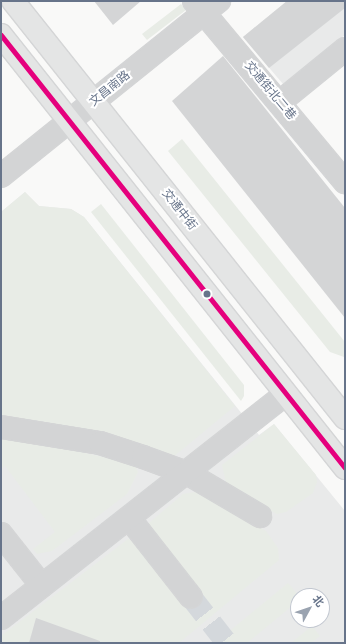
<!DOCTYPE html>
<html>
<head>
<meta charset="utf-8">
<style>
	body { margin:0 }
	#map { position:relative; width:346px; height:644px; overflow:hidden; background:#f9f9f8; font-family:Helvetica,"Noto Sans SC",sans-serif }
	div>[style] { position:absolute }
	.built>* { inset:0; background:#e9eaea }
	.green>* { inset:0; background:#e8ece6 }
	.building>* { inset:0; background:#d4d5d6 }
	.minor-tunnel>* { height:22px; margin-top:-11px; transform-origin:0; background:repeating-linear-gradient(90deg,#d4d8dc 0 22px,transparent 0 33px) }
	.roads { filter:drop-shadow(1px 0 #d4d5d6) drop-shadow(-1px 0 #d4d5d6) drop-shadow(0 1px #d4d5d6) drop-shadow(0 -1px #d4d5d6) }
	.minor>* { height:22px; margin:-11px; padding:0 11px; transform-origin:11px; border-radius:11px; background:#d3d4d5 }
	.major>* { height:22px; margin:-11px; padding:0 11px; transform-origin:11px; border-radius:11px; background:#e4e5e5 }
	.bus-1>* { height:5px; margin:-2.5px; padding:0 2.5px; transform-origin:2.5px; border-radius:2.5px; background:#e5007d }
	.dots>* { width:11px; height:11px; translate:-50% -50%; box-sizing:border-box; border:2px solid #fff; border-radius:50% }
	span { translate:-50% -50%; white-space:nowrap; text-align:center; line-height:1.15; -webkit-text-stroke:4px #fff; paint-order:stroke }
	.street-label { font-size:12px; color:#67748a }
	.frame { position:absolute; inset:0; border:2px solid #67748a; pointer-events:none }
	.north { position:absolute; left:290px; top:588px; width:40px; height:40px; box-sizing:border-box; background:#fff; border:1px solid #c2c7d0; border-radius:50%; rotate:50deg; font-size:11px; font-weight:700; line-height:16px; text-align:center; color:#67748a }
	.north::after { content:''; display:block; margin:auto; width:14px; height:18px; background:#9aa3b0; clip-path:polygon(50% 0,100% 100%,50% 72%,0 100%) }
</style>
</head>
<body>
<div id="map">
	<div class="built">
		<div style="clip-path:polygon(287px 1px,345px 1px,345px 35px,283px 84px,243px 37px)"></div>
		<div style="clip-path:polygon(evenodd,25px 192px,39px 206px,71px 209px,84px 217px,259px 435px,274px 424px,345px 511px,345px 643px,1px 643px,1px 212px,25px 192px,298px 596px,322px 596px,322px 620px,298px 620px,298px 596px)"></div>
	</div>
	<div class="green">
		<div style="clip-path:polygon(181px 4px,186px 10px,147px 40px,142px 34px)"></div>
		<div style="clip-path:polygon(182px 139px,345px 342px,344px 357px,330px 352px,168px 151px)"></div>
		<div style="clip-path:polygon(25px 192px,39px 206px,71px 209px,84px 217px,235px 406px,172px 458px,1px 418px,1px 212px)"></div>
		<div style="clip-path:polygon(101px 204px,244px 385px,244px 396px,241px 401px,91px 212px)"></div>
		<div style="clip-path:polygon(274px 424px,316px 475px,317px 482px,313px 493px,286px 512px,277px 514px,233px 491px,226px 483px,222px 465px)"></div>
		<div style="clip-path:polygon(1px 434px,134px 464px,138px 472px,127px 494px,52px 551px,37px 554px,33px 549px,55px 532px,5px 466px,1px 469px)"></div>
		<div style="clip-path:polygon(196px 492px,266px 531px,278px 548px,279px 560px,179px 643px,103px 643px,36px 618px,29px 643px,1px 643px,1px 636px,128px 539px,136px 542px,149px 528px,149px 523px,183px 494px)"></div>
		<div style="clip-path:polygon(288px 583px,299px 596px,298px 601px,247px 643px,215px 643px)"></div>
		<div style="clip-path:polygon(312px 626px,320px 636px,311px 643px,291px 643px)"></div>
	</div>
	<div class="building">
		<div style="clip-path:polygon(94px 1px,141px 1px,113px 25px)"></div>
		<div style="clip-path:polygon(287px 1px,345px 1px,345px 8px,269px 68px,243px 37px)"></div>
		<div style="clip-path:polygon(223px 56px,345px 208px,345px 318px,172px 101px)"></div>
		<div style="clip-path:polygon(36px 618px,100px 641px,100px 643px,29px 643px)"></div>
	</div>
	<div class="minor-tunnel">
		<div style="left:191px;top:597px;width:58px;rotate:52deg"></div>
	</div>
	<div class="roads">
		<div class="minor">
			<div style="left:194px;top:1px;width:236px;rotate:50.2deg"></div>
			<div style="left:280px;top:102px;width:84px;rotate:-39.2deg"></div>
			<div style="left:1px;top:176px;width:280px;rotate:-38.8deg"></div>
			<div style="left:1px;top:427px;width:100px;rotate:9.2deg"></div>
			<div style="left:100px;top:443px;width:45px;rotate:18deg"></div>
			<div style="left:143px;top:457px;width:47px;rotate:20deg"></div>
			<div style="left:187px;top:473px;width:85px;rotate:30.5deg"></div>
			<div style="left:129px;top:518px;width:100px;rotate:51.9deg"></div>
			<div style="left:1px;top:534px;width:66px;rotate:51.7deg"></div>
			<div style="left:1px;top:618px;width:362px;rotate:-38.2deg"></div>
		</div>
		<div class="major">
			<div style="left:13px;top:1px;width:533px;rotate:51.47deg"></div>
			<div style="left:1px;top:35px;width:553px;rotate:51.53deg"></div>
		</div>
	</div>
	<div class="bus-1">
		<div style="left:1px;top:35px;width:553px;rotate:51.53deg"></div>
	</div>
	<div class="dots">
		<div style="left:207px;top:294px;background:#67748a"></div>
	</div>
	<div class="street-label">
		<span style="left:110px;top:89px;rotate:-39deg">文昌南路</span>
		<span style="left:270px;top:91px;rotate:50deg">交通街北二巷</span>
		<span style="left:179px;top:210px;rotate:52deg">交通中街</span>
	</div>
	<div class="frame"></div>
	<div class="north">北</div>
</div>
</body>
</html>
